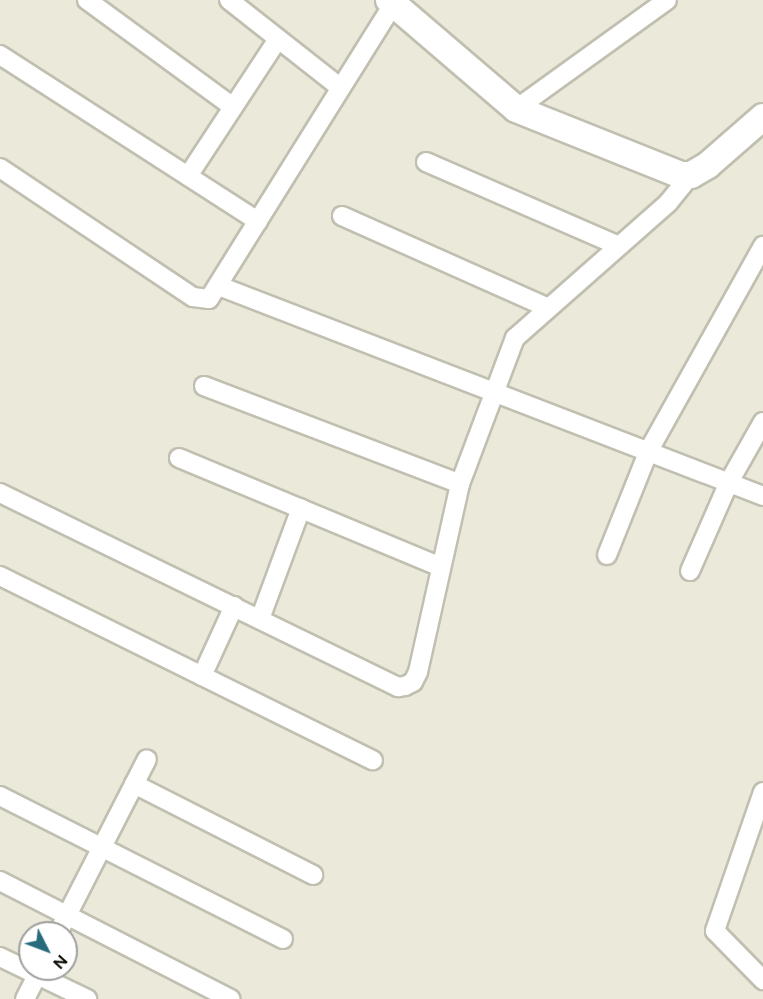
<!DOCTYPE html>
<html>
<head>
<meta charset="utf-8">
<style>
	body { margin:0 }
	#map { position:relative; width:763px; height:999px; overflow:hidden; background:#eae9da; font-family:Figtree,sans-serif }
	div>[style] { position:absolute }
	.roads { filter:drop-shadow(2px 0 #c0bfb0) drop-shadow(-2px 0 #c0bfb0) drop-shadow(0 2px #c0bfb0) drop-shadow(0 -2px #c0bfb0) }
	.street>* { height:18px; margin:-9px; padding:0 9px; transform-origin:9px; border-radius:9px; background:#fff }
	.secondary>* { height:26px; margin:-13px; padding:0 13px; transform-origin:13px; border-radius:13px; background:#fff }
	span { translate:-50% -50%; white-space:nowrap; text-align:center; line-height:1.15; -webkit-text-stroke:5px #fff; paint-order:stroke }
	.north { position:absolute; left:18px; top:921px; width:60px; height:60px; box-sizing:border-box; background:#fff; border:2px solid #9f9f9d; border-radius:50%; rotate:132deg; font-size:16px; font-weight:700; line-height:24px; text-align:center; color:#10100b }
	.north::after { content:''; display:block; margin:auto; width:21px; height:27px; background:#276b7c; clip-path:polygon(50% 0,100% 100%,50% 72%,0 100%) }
</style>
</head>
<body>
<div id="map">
	<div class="roads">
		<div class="street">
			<div style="left:87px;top:0;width:181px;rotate:36.2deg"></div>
			<div style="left:229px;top:0;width:142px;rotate:38.2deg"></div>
			<div style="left:0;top:55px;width:307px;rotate:32.8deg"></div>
			<div style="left:516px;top:109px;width:186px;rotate:-35.8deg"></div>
			<div style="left:426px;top:162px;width:208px;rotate:23.5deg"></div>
			<div style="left:0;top:168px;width:232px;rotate:33.8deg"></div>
			<div style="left:193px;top:297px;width:16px;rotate:7deg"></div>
			<div style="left:209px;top:299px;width:348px;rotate:-58deg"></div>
			<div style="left:188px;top:176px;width:164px;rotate:-56.7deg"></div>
			<div style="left:342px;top:216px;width:223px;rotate:24deg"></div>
			<div style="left:219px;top:286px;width:583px;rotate:21.11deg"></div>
			<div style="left:204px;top:386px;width:274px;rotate:20.9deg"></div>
			<div style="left:179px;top:458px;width:284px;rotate:22.6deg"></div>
			<div style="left:0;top:493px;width:443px;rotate:26deg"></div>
			<div style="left:398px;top:687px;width:7px;rotate:-8deg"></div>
			<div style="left:405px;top:686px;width:9px;rotate:-27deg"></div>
			<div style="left:413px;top:682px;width:11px;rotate:-63deg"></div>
			<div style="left:418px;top:672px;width:193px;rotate:-77.4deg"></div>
			<div style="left:460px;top:484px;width:156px;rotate:-69.4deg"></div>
			<div style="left:515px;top:338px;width:204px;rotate:-41.4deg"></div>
			<div style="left:668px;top:203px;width:36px;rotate:-51deg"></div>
			<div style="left:607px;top:555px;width:113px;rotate:-68.2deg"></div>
			<div style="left:649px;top:450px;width:234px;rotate:-60.8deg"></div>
			<div style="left:690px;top:571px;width:97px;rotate:-66.3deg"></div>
			<div style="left:729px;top:482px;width:69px;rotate:-60.5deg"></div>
			<div style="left:0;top:576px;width:416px;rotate:26.3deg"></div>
			<div style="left:260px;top:619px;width:118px;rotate:-69.7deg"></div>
			<div style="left:202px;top:676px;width:77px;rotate:-65.4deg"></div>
			<div style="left:134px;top:784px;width:201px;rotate:26.9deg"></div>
			<div style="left:763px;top:792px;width:147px;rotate:109.1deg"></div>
			<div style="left:715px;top:931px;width:69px;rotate:45.6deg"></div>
			<div style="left:0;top:796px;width:317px;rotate:26.8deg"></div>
			<div style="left:0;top:881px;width:259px;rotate:27.1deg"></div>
			<div style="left:58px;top:933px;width:195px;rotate:-62.9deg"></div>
			<div style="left:0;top:957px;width:97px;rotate:25.8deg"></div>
			<div style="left:25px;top:999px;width:34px;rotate:-63deg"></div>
		</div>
		<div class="secondary">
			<div style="left:389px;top:0;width:167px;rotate:40.6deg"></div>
			<div style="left:516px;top:109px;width:178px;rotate:21.8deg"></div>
			<div style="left:681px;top:175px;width:10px"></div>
			<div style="left:691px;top:175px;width:20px;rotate:-30deg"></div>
			<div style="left:708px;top:165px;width:73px;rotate:-41.1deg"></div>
		</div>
	</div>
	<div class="north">N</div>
</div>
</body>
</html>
